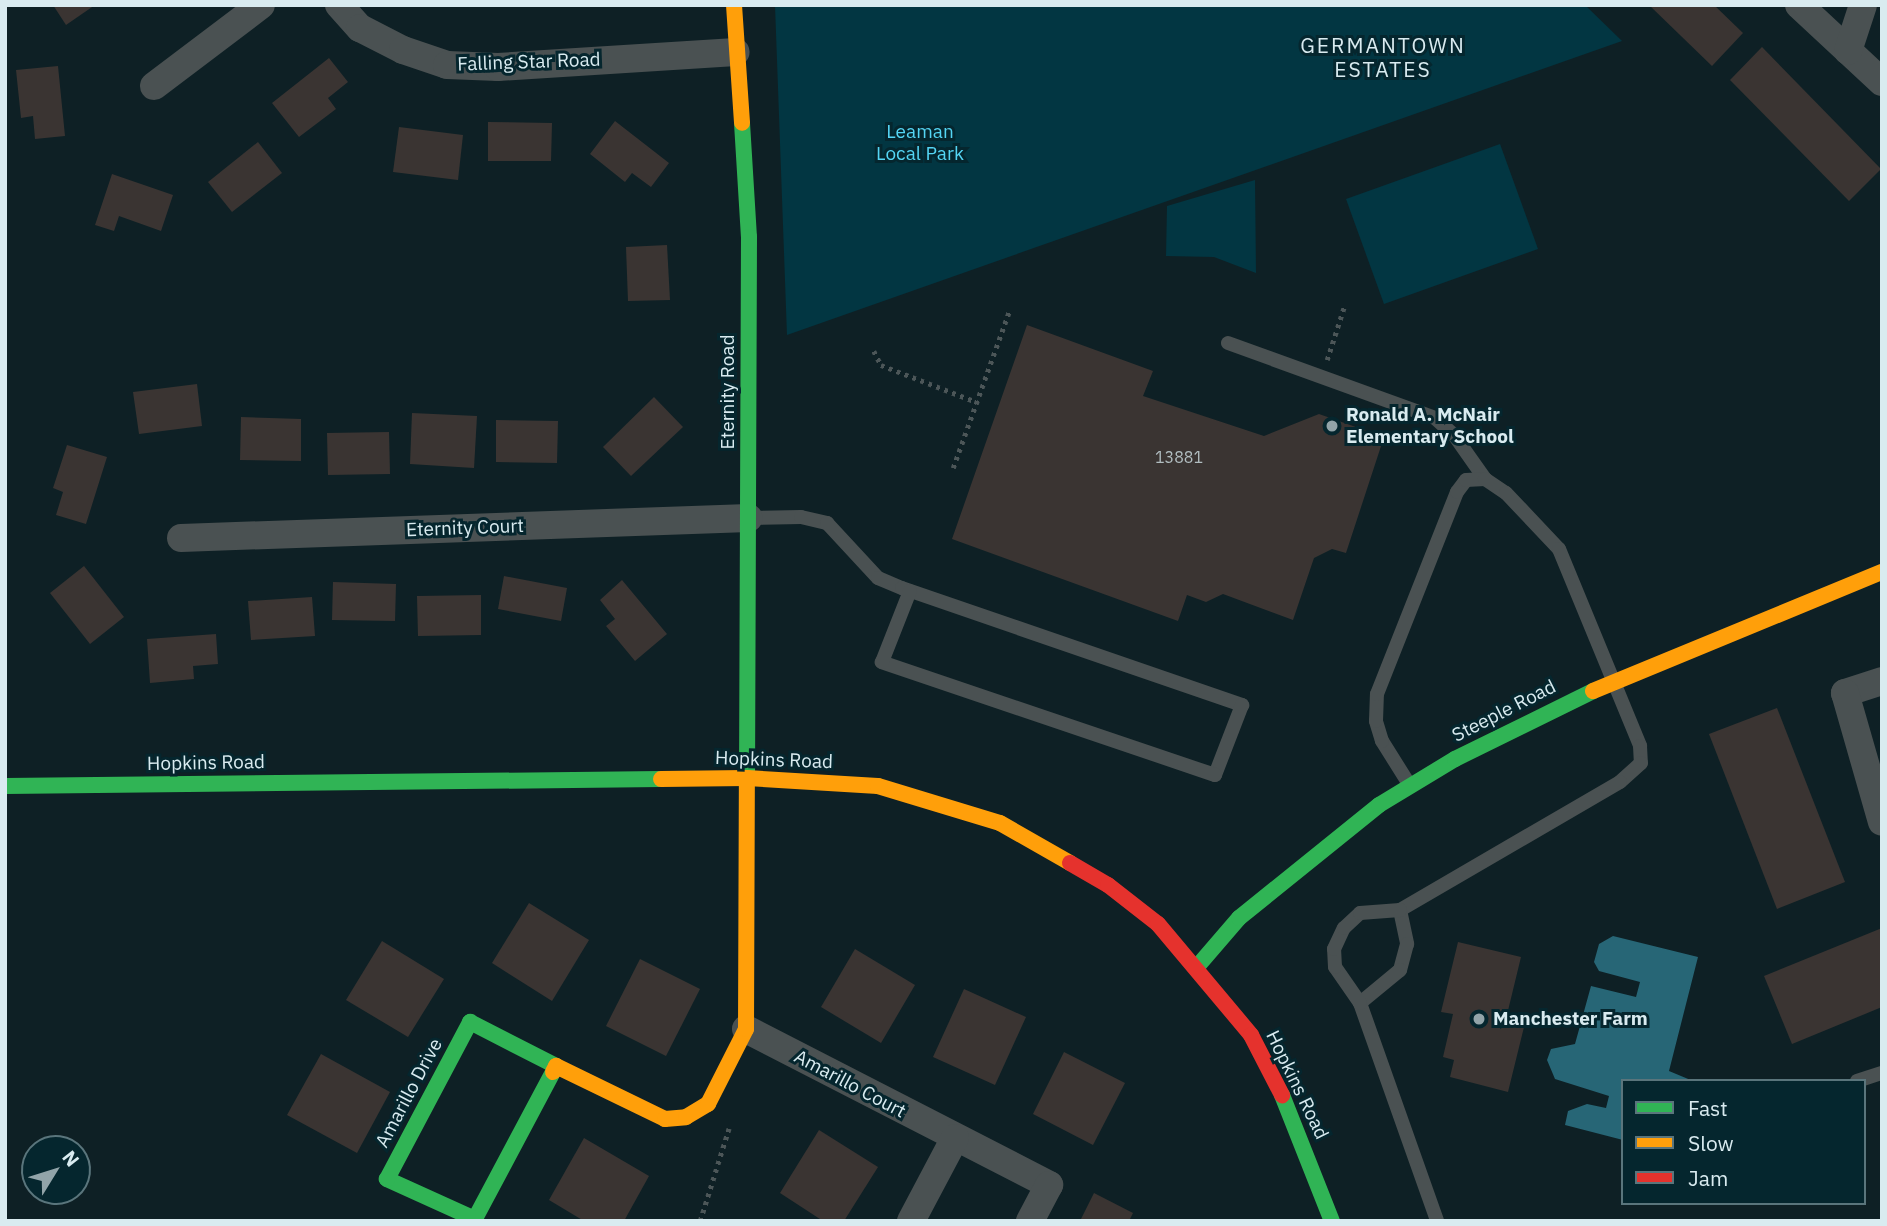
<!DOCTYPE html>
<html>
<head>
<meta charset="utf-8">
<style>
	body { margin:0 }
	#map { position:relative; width:1887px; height:1226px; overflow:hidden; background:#0e2025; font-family:"IBM Plex Sans",sans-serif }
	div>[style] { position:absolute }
	.green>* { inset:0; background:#023642 }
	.water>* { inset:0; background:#276676 }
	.building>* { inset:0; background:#3a3432 }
	.path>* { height:4.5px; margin-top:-2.25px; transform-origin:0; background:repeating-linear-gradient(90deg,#4c5658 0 3.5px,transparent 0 8.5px) }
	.lane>* { height:14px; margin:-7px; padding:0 7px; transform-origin:7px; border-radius:7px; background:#4a5152 }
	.street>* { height:28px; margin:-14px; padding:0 14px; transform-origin:14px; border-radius:14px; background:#4a5152 }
	.fast>* { height:16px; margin:-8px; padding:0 8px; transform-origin:8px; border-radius:8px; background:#30b455 }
	.slow>* { height:16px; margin:-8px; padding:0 8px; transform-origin:8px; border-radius:8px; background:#ff9f0a }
	.jam>* { height:16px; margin:-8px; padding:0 8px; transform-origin:8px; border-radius:8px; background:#e5322d }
	.dots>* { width:19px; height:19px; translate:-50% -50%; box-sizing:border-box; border:4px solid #05262e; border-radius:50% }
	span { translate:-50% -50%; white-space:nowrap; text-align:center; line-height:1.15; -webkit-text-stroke:6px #05262e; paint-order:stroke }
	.number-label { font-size:16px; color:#b1bdc0 }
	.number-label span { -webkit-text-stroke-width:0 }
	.street-label { font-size:19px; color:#d9ebf0 }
	.park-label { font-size:19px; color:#54d5f4 }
	.poi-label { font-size:19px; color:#d9ebf0; font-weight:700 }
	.left { translate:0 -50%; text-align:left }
	.neighbourhood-label { font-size:21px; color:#d9ebf0; letter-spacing:2px }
	.frame { position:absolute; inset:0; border:7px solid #d9ebf0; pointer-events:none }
	.legend { position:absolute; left:1621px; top:1079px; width:245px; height:126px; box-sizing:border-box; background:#05262e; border:2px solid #5a757c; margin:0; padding:9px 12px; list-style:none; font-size:21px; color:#d9ebf0 }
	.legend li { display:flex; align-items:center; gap:14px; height:35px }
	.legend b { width:35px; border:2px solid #5a757c }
	.north { position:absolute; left:21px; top:1135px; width:70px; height:70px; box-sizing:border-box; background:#05262e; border:2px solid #5a757c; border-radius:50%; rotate:52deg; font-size:19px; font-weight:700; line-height:28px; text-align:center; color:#d9ebf0 }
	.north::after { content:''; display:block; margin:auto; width:24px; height:32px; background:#92a4a9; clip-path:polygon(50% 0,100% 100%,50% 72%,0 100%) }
</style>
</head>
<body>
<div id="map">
	<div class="green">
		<div style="clip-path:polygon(775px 5px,1585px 5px,1622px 41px,787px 335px)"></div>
		<div style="clip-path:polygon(1500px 144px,1538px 249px,1384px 304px,1346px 199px)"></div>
		<div style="clip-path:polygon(1255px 180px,1256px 273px,1214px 257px,1166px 256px,1167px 206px)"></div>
	</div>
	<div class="water">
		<div style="clip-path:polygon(1613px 936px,1698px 957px,1669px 1071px,1693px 1081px,1623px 1081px,1623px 1140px,1565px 1125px,1568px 1111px,1587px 1104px,1606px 1108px,1609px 1096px,1555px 1079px,1547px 1060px,1551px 1049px,1575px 1044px,1591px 986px,1636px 997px,1640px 982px,1599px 971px,1594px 962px,1599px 944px)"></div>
	</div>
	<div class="building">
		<div style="clip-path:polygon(53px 5px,95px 5px,66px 25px)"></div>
		<div style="clip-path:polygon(1649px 5px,1714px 5px,1743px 33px,1712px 66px)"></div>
		<div style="clip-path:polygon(1762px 47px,1881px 169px,1849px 201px,1730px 80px)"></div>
		<div style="clip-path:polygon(329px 58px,348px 82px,328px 98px,336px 109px,299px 137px,272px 103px)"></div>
		<div style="clip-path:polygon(58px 66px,65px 136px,35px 139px,33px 116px,21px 118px,16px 70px)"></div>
		<div style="clip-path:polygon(615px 121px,669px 163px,651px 187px,632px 173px,625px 182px,590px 154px)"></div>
		<div style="clip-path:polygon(488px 122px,552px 123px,551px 161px,488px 161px)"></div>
		<div style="clip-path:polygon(399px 127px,463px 135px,458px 180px,393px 172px)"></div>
		<div style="clip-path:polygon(258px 142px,282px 173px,232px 212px,208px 182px)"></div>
		<div style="clip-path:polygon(112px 174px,173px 195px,161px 231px,119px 216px,114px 231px,95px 225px)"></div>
		<div style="clip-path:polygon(667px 245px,670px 300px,628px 301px,626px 247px)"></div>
		<div style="clip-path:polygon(1027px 325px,1153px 371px,1143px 396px,1264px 436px,1319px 414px,1384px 437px,1346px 553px,1332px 549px,1314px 558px,1293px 620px,1223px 594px,1206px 602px,1187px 595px,1178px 621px,952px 539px)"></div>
		<div style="clip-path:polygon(197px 384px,202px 426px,139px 434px,133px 392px)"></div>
		<div style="clip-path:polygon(654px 397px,683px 427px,631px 476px,603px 447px)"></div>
		<div style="clip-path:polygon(412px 413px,477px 416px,474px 468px,410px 464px)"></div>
		<div style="clip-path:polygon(241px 417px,301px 419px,301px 461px,240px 460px)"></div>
		<div style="clip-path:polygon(496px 420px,558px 421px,557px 463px,496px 462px)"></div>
		<div style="clip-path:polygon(389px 432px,390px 474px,328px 475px,327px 433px)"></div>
		<div style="clip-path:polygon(67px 445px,107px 457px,86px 524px,56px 515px,63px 492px,53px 488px)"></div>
		<div style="clip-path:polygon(84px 566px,124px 617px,90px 644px,50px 593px)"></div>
		<div style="clip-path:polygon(504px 576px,567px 588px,561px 621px,498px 609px)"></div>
		<div style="clip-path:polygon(622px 580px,667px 634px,635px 661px,606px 626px,615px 619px,600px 600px)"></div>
		<div style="clip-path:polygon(333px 582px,396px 584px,395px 621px,332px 620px)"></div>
		<div style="clip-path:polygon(481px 595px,481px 635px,418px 636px,417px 596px)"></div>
		<div style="clip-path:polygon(312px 597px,315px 636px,251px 640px,248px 601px)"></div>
		<div style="clip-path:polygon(216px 634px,218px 664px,193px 666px,194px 679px,150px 683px,147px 639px)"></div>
		<div style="clip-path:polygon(1777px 708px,1845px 882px,1777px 909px,1709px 734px)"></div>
		<div style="clip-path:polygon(529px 903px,589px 940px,552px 1001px,492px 963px)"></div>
		<div style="clip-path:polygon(1882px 928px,1882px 1007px,1792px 1044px,1764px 976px)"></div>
		<div style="clip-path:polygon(382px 941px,444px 979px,408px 1037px,346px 1000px)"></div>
		<div style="clip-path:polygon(1458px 942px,1521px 957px,1505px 1023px,1524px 1027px,1508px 1092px,1450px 1077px,1454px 1060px,1443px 1057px,1453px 1014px,1441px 1012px)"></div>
		<div style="clip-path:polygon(855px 949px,915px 985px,881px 1043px,821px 1007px)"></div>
		<div style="clip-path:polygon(640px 959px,700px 989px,666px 1056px,606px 1026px)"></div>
		<div style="clip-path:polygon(964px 989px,1026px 1017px,995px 1085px,933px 1057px)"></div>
		<div style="clip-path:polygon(1064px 1052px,1125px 1083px,1093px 1145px,1033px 1114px)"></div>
		<div style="clip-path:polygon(321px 1054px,390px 1092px,357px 1153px,287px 1115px)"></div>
		<div style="clip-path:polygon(819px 1130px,878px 1167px,844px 1221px,823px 1221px,780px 1193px)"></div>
		<div style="clip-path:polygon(584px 1138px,649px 1176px,624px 1221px,584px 1221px,549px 1200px)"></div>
		<div style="clip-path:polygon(1094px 1193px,1133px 1213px,1129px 1221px,1080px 1221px)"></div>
	</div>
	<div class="path">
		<div style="left:874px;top:351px;width:16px;rotate:63deg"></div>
		<div style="left:881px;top:365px;width:103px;rotate:21.1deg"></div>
		<div style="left:1327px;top:360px;width:56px;rotate:-72.2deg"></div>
		<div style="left:953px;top:468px;width:166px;rotate:-70.3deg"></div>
		<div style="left:700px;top:1221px;width:97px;rotate:-72.7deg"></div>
	</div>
	<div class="lane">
		<div style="left:1228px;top:343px;width:220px;rotate:19.9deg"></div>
		<div style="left:1435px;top:418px;width:25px;rotate:42deg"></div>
		<div style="left:1454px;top:435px;width:54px;rotate:54.8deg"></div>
		<div style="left:749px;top:518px;width:52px;rotate:-1.1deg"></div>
		<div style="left:801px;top:517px;width:27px;rotate:13deg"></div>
		<div style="left:827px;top:523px;width:75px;rotate:47.2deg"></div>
		<div style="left:878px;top:578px;width:26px;rotate:23deg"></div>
		<div style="left:902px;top:588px;width:360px;rotate:19deg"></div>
		<div style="left:1242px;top:705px;width:75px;rotate:111.1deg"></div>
		<div style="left:1215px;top:775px;width:352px;rotate:-161.3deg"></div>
		<div style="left:882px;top:662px;width:76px;rotate:-68.5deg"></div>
		<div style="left:1409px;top:784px;width:51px;rotate:-122.1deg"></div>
		<div style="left:1382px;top:741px;width:21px;rotate:-107deg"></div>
		<div style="left:1376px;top:721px;width:27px;rotate:-88deg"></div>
		<div style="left:1377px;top:694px;width:217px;rotate:-68.4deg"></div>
		<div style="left:1457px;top:492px;width:15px;rotate:-53deg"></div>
		<div style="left:1466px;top:480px;width:19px;rotate:-3deg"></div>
		<div style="left:1485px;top:479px;width:25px;rotate:34deg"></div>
		<div style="left:1506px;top:493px;width:77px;rotate:46.6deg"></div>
		<div style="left:1559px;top:549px;width:213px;rotate:67.6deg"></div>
		<div style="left:1640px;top:746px;width:17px;rotate:87deg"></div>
		<div style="left:1641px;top:763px;width:28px;rotate:138deg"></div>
		<div style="left:1620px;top:782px;width:255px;rotate:149.8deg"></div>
		<div style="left:1400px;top:910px;width:35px;rotate:78deg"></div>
		<div style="left:1407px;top:944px;width:27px;rotate:105deg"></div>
		<div style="left:1400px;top:970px;width:52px;rotate:140.5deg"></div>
		<div style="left:1360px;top:1003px;width:231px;rotate:70.5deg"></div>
		<div style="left:1360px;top:1003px;width:44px;rotate:-124.8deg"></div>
		<div style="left:1335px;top:967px;width:18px;rotate:-93deg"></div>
		<div style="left:1334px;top:949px;width:23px;rotate:-65deg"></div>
		<div style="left:1344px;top:928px;width:22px;rotate:-43deg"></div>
		<div style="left:1360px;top:913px;width:40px;rotate:-4.3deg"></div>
		<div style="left:1857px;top:1081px;width:26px;rotate:-18deg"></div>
	</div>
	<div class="street">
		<div style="left:339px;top:5px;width:31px;rotate:48deg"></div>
		<div style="left:360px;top:28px;width:48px;rotate:27.1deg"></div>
		<div style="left:403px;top:50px;width:46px;rotate:18.8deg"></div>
		<div style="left:447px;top:65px;width:51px;rotate:2.2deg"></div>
		<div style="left:498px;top:67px;width:238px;rotate:-3.6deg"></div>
		<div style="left:1799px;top:5px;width:113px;rotate:42.9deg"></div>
		<div style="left:1848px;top:51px;width:48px;rotate:-71.9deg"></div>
		<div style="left:154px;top:86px;width:134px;rotate:-37.1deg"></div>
		<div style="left:181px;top:538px;width:568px;rotate:-2.02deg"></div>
		<div style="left:1882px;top:681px;width:39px;rotate:162deg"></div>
		<div style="left:1845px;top:693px;width:134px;rotate:74deg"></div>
		<div style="left:746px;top:1029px;width:341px;rotate:27.2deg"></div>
		<div style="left:1049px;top:1185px;width:41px;rotate:117.8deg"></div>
		<div style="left:911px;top:1221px;width:94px;rotate:-62.1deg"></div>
	</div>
	<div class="fast">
		<div style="left:742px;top:123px;width:114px;rotate:86.5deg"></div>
		<div style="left:749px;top:237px;width:544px;rotate:90.21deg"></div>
		<div style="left:5px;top:786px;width:656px;rotate:-0.61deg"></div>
		<div style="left:1196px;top:968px;width:66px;rotate:-49.3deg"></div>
		<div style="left:1239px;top:918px;width:180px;rotate:-38.9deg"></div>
		<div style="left:1379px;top:805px;width:89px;rotate:-31.2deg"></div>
		<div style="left:1455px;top:759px;width:154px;rotate:-26.2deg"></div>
		<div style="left:553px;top:1072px;width:166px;rotate:118deg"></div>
		<div style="left:475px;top:1219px;width:97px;rotate:-155.6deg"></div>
		<div style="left:387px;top:1179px;width:178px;rotate:-62.1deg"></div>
		<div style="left:470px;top:1022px;width:97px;rotate:27.1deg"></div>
		<div style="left:1282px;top:1095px;width:136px;rotate:68.4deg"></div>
	</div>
	<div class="slow">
		<div style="left:734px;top:5px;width:118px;rotate:86.1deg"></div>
		<div style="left:1593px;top:691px;width:313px;rotate:-22.4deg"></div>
		<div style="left:661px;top:779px;width:86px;rotate:-0.7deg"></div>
		<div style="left:747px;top:778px;width:131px;rotate:3.5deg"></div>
		<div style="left:878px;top:786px;width:127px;rotate:16.9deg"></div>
		<div style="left:1000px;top:823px;width:81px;rotate:29.7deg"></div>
		<div style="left:553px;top:1072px;width:7px;rotate:-63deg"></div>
		<div style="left:556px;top:1066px;width:121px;rotate:25.9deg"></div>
		<div style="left:665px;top:1119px;width:21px;rotate:-5deg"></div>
		<div style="left:686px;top:1117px;width:26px;rotate:-31deg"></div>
		<div style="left:708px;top:1104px;width:84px;rotate:-63.1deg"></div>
		<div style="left:746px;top:1029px;width:248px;rotate:-89.8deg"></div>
	</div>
	<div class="jam">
		<div style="left:1070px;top:863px;width:44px;rotate:30.1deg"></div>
		<div style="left:1108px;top:885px;width:63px;rotate:38deg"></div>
		<div style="left:1158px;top:924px;width:145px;rotate:50deg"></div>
		<div style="left:1251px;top:1035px;width:68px;rotate:62.7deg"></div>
	</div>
	<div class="dots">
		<div style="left:1332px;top:426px;background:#92a4a9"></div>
		<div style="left:1479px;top:1019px;background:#92a4a9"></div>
	</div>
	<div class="number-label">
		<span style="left:1179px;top:457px">13881</span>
	</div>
	<div class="street-label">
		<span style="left:529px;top:62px;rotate:-2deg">Falling Star Road</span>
		<span style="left:728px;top:392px;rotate:-90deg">Eternity Road</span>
		<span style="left:465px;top:528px;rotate:-2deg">Eternity Court</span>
		<span style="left:1504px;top:711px;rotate:-27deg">Steeple Road</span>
		<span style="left:774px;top:760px;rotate:2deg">Hopkins Road</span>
		<span style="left:206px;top:763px;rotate:-1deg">Hopkins Road</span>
		<span style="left:850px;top:1084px;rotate:28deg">Amarillo Court</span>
		<span style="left:1297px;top:1085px;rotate:64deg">Hopkins Road</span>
		<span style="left:409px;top:1093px;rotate:-62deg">Amarillo Drive</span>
	</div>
	<div class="park-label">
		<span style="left:920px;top:143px">Leaman<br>Local Park</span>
	</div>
	<div class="poi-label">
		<span class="left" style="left:1346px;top:426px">Ronald A. McNair<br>Elementary School</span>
		<span class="left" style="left:1493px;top:1019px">Manchester Farm</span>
	</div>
	<div class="neighbourhood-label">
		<span style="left:1383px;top:57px">GERMANTOWN<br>ESTATES</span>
	</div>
	<div class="frame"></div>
	<ul class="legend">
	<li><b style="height:9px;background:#30b455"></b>Fast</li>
	<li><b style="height:9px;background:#ff9f0a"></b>Slow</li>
	<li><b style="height:9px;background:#e5322d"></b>Jam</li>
	</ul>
	<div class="north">N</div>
</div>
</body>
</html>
